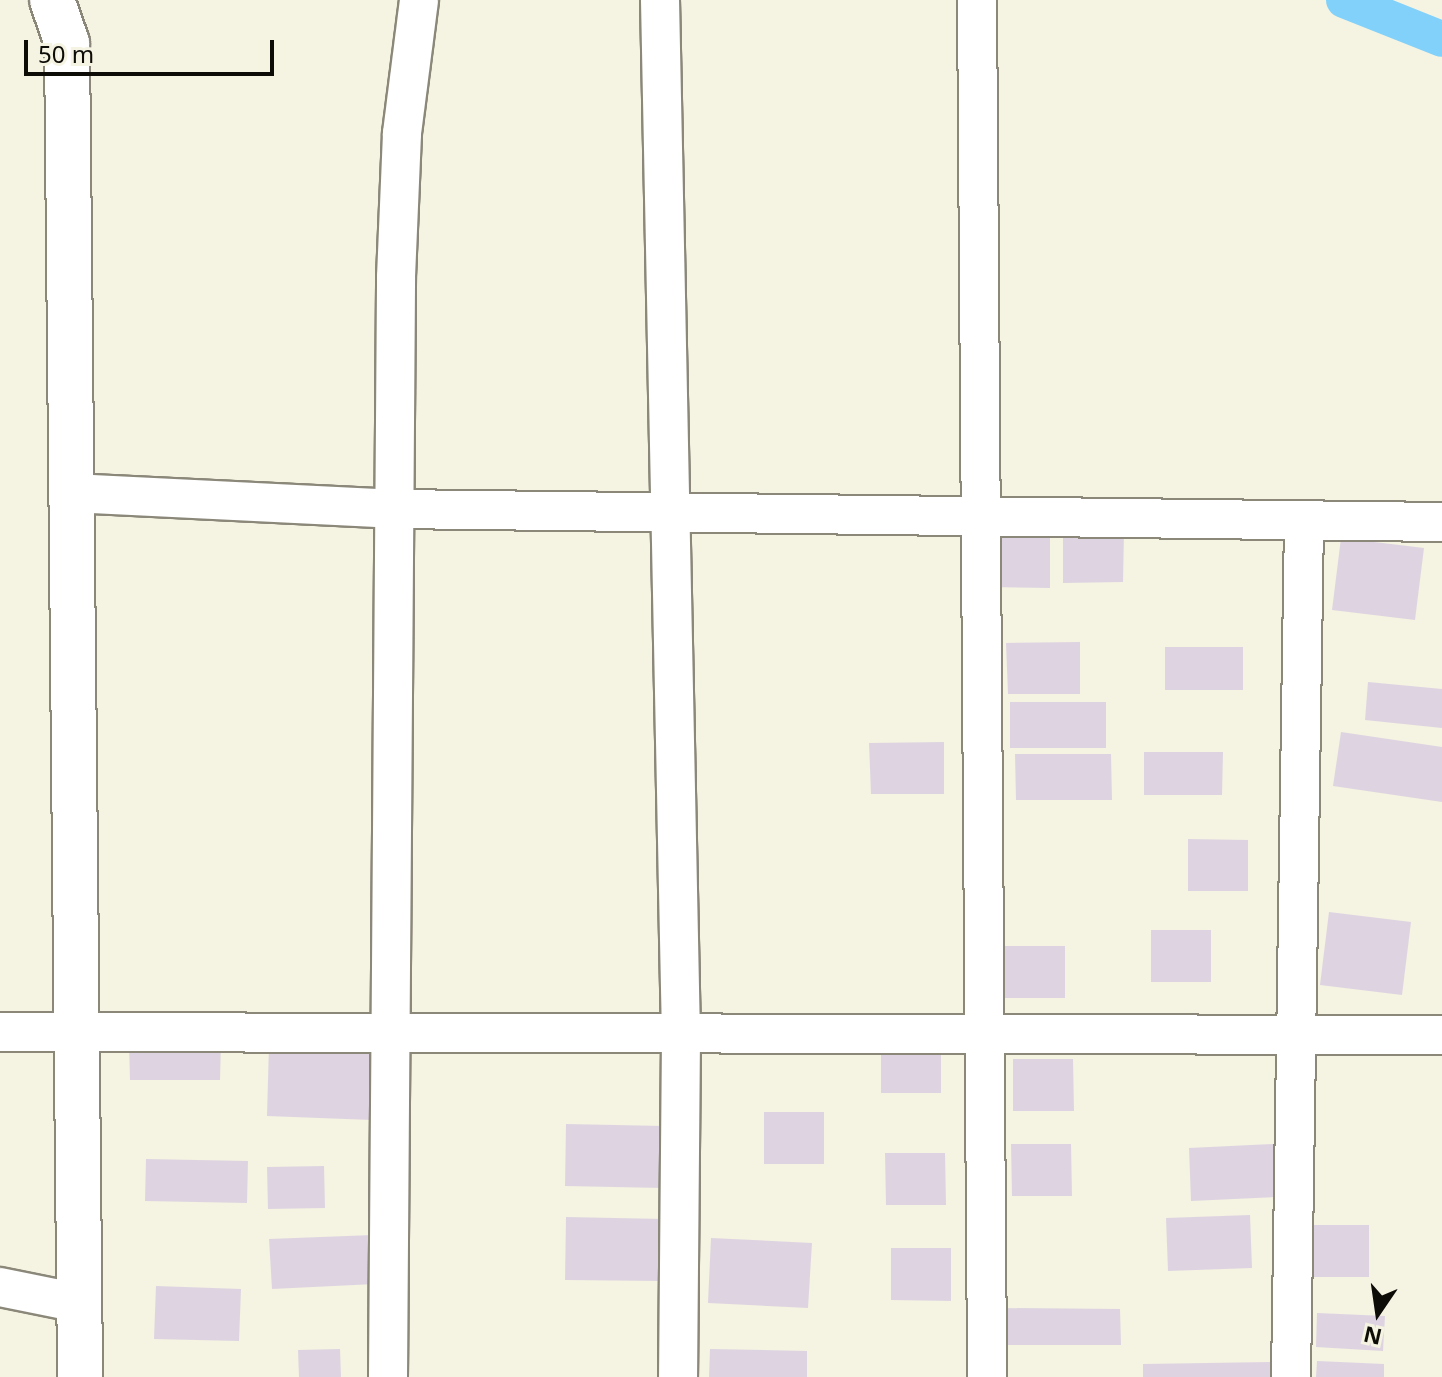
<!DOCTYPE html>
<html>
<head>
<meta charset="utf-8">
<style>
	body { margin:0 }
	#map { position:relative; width:1442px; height:1377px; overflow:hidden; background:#f5f3e2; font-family:"Noto Sans",sans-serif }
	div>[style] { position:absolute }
	.canal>* { height:36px; margin:-18px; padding:0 18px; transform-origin:18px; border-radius:18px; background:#81d1fa }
	.building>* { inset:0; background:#ded4e1 }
	.roads { filter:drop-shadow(2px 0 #8b887a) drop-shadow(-2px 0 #8b887a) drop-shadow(0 2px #8b887a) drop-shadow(0 -2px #8b887a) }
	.street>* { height:38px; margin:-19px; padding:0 19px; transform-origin:19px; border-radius:19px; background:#fff }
	.secondary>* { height:44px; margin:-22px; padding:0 22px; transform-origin:22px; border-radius:22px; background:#fff }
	span { translate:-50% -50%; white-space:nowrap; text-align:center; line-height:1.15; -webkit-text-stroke:8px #f5f3e2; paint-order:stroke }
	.north { position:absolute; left:1338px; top:1273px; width:80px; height:80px; -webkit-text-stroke:6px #f5f3e2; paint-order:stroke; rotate:193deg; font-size:22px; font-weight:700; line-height:32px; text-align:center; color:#0d0c07 }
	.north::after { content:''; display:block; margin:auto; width:28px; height:36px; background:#0d0c07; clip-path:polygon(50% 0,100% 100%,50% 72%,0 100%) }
	.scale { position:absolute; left:24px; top:40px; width:250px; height:36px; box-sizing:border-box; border:4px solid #0d0c07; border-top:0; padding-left:10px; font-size:24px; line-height:28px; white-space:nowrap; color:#0d0c07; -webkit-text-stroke:6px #f5f3e2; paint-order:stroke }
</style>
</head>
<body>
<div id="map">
	<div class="canal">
		<div style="left:1344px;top:0;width:105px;rotate:21.7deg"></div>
	</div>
	<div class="building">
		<div style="clip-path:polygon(1063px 530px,1124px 531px,1123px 582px,1063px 583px)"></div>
		<div style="clip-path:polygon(990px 536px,1050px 536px,1050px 588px,990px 587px)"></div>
		<div style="clip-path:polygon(1341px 538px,1424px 548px,1415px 620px,1332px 610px)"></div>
		<div style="clip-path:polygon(1080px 642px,1080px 694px,1008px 694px,1006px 643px)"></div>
		<div style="clip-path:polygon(1165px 647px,1243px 647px,1243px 690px,1165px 690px)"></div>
		<div style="clip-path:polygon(1368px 682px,1442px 689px,1442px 728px,1365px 720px)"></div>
		<div style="clip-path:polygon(1010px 702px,1106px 702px,1106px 748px,1010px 748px)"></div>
		<div style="clip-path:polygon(1341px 732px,1442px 747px,1442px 802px,1333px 786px)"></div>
		<div style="clip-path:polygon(944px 742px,944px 794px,871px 794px,869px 743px)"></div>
		<div style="clip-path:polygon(1144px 752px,1223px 752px,1222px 795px,1144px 795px)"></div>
		<div style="clip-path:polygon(1015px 754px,1111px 754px,1112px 800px,1016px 800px)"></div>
		<div style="clip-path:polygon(1188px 839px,1248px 840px,1248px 891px,1188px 891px)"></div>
		<div style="clip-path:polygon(1329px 912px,1411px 922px,1402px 995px,1320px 985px)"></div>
		<div style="clip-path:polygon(1151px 930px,1211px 930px,1211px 982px,1151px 982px)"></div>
		<div style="clip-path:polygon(1005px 946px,1065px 946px,1065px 998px,1005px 998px)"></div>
		<div style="clip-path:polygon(221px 1041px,220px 1080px,130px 1080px,129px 1042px)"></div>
		<div style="clip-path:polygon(881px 1041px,941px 1041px,941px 1093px,881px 1093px)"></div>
		<div style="clip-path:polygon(269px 1045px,374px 1046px,372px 1120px,267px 1116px)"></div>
		<div style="clip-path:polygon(1013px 1059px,1073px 1059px,1074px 1111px,1013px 1111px)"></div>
		<div style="clip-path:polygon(764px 1112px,824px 1112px,824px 1164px,764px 1164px)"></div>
		<div style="clip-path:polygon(566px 1124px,664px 1126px,663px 1188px,565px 1186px)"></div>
		<div style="clip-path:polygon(1011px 1144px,1071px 1144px,1072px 1196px,1012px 1196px)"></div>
		<div style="clip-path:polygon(1273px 1144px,1275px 1197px,1191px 1201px,1189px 1148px)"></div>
		<div style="clip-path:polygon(885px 1153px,945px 1153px,946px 1205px,886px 1205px)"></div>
		<div style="clip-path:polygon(146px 1159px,248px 1161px,247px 1203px,145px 1201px)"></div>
		<div style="clip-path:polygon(324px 1166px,325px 1208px,268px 1209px,267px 1167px)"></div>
		<div style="clip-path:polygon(1250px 1215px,1252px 1268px,1168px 1271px,1166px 1218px)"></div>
		<div style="clip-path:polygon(566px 1217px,664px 1219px,663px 1281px,565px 1280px)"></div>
		<div style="clip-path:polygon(1309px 1225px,1369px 1225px,1369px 1277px,1309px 1277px)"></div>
		<div style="clip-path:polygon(373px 1235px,375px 1284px,272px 1289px,269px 1239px)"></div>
		<div style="clip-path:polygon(711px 1238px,812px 1243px,808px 1308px,708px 1303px)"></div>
		<div style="clip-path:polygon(891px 1248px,951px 1248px,951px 1301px,891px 1300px)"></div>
		<div style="clip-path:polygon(156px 1286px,241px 1289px,239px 1341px,154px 1339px)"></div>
		<div style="clip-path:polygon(1002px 1308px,1120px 1309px,1121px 1345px,1003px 1345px)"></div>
		<div style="clip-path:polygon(1317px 1313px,1385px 1316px,1383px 1351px,1316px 1347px)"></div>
		<div style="clip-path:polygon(340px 1349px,341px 1377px,299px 1377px,298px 1350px)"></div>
		<div style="clip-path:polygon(710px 1349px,807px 1351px,807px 1377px,709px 1377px)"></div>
		<div style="clip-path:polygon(1317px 1361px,1384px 1364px,1384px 1377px,1316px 1377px)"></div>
		<div style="clip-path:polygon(1270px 1362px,1271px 1377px,1143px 1377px,1143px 1364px)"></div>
	</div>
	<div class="roads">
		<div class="street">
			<div style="left:660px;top:0;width:1037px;rotate:88.84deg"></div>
			<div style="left:681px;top:1037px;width:340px;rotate:90.5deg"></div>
			<div style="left:977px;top:0;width:1377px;rotate:89.58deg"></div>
			<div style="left:70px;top:493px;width:324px;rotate:2.8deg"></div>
			<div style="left:394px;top:509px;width:1048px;rotate:0.71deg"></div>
			<div style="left:0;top:1032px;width:1442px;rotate:0.12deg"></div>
			<div style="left:0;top:1287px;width:81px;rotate:11.4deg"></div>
			<div style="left:388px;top:1377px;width:1100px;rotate:-89.58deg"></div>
			<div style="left:396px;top:277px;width:144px;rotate:-87.6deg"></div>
			<div style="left:402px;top:133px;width:134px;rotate:-82.7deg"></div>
			<div style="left:1291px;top:1377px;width:857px;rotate:-89.13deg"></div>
		</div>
		<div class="secondary">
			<div style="left:52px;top:0;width:46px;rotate:70.8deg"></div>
			<div style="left:67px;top:43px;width:1334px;rotate:89.44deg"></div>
		</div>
	</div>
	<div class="north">N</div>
	<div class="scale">50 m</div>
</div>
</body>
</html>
